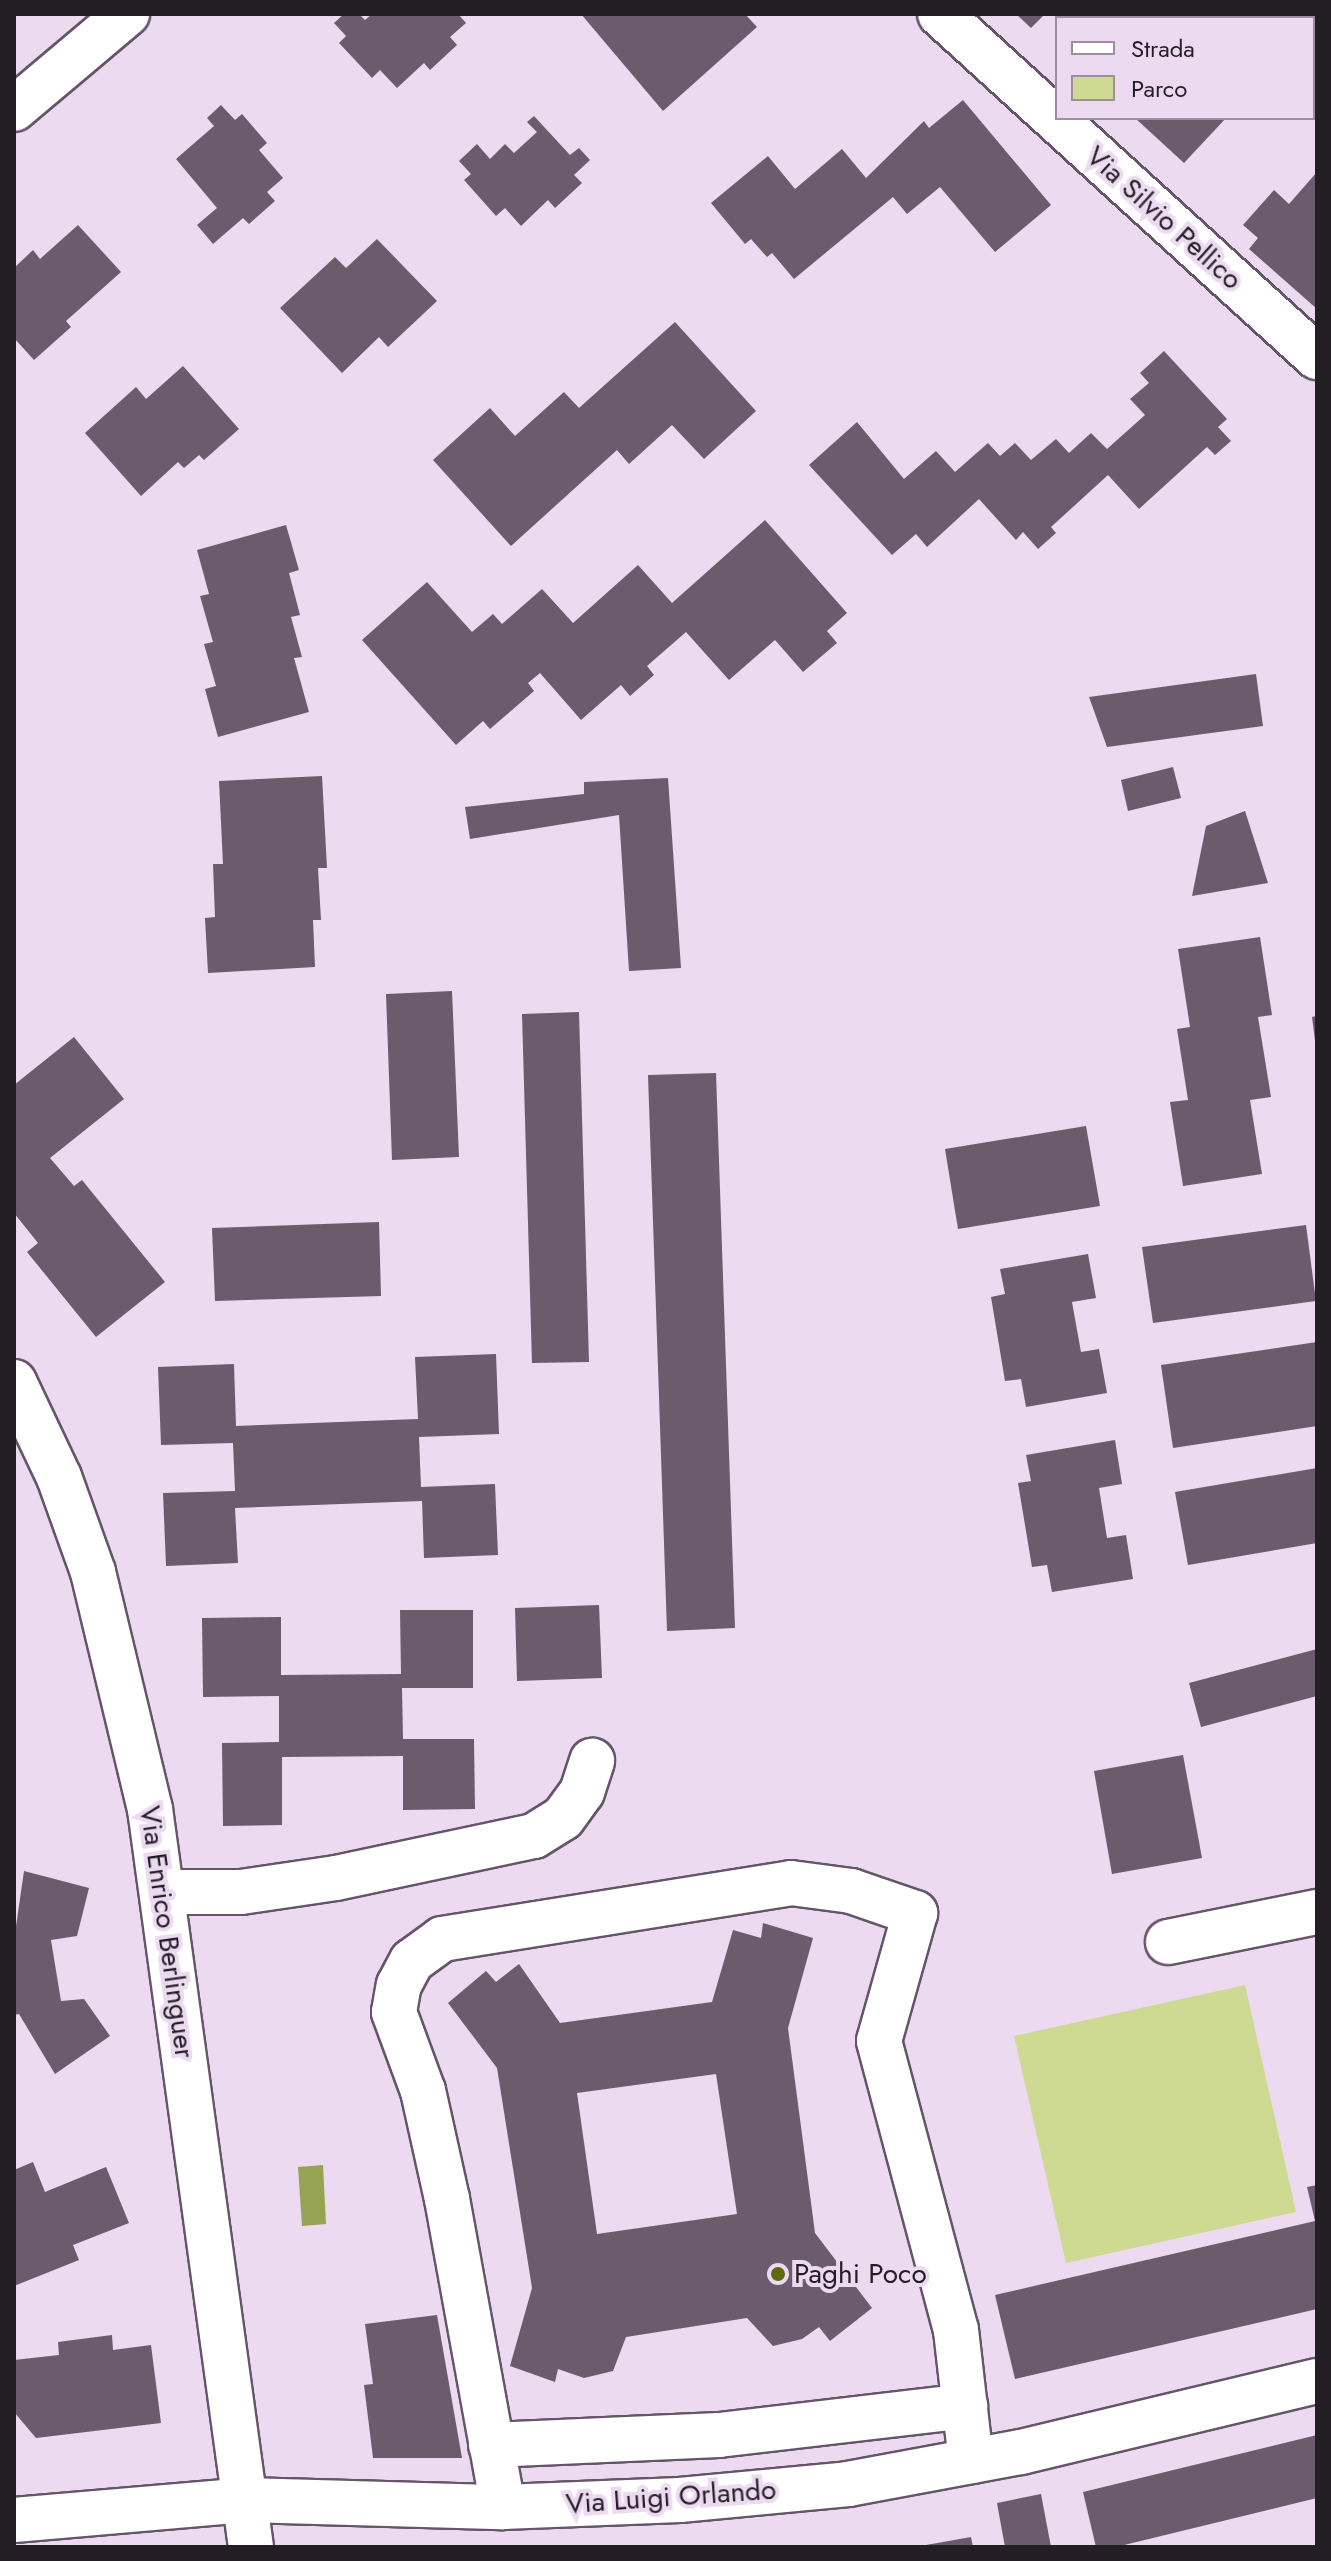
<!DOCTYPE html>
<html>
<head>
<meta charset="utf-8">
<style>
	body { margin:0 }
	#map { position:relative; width:1331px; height:2561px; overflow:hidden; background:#ecdaf0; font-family:Jost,sans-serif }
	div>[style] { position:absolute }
	.green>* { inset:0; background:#ceda92 }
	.water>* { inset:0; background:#96a352 }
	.building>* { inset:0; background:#6a5b6d }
	.roads { filter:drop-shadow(2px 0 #645568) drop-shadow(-2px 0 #645568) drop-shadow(0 2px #645568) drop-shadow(0 -2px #645568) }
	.minor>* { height:44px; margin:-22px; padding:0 22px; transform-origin:22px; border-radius:22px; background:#fff }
	.dots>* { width:22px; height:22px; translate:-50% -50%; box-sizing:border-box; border:4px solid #ecdaf0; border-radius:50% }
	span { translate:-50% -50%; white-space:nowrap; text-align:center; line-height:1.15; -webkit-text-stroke:8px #ecdaf0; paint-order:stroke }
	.street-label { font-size:28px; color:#231d24 }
	.poi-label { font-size:28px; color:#231d24 }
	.left { translate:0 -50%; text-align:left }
	.frame { position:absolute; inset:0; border:16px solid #231d24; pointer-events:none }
	.legend { position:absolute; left:1055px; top:16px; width:260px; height:104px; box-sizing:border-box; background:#ecdaf0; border:2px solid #9c8e9e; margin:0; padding:10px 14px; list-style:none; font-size:24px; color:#231d24 }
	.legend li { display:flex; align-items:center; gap:16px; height:40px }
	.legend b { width:40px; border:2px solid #9c8e9e }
</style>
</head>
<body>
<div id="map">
	<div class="green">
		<div style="clip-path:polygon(1245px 1985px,1296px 2212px,1066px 2263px,1014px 2036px)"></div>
	</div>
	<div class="water">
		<div style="clip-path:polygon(323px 2165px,326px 2224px,302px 2226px,298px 2167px)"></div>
	</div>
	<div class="building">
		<div style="clip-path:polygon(344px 14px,359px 14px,365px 20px,372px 14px,458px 14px,466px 23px,450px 37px,457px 45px,430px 70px,424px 63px,397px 88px,380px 70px,372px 78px,339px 43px,346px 36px,334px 23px)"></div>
		<div style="clip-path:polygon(581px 14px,745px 14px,757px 27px,663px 111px)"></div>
		<div style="clip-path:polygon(1016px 14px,1045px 14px,1031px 28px)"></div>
		<div style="clip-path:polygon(1121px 14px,1165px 14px,1170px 18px,1117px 18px)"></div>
		<div style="clip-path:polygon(963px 100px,1051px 205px,995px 252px,940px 187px,907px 214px,893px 197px,794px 279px,772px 253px,767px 257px,751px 239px,745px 244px,711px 203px,768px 156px,795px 189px,842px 149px,866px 178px,924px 121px,929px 128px)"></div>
		<div style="clip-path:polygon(221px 105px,235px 120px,242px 114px,267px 143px,259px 150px,283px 178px,267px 192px,275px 201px,249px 224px,243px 218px,213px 244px,197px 225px,217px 208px,176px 159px,214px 126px,207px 118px)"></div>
		<div style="clip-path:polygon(534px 116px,570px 155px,579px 148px,590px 160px,574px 175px,582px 183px,555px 208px,548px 200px,521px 226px,505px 208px,496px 216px,464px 180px,471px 174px,459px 161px,477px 144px,490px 159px,505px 144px,514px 153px,537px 132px,527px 122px)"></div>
		<div style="clip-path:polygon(1135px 118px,1226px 118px,1184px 163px)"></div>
		<div style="clip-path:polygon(1317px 172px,1317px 309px,1249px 249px,1258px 238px,1243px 225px,1274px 190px,1289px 204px)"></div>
		<div style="clip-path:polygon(78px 225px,121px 272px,66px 321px,71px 327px,34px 360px,14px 338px,14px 268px,33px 250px,40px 259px)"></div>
		<div style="clip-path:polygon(377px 239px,437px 301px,388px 347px,379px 337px,342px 373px,280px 308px,335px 257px,346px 268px)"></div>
		<div style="clip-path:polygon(675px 322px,756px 411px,704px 459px,672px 425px,629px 464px,617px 450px,511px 546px,433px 460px,490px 408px,515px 436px,564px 392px,579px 408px)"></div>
		<div style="clip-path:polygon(1164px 351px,1227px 419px,1218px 427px,1231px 441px,1215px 455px,1207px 447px,1139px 509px,1108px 475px,1051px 527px,1056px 533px,1038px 549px,1023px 532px,1016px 540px,979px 499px,927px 547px,916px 534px,892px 555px,809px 465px,857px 422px,904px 479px,936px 451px,955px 472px,988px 443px,1000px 456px,1015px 443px,1031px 460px,1056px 439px,1069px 453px,1091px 433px,1107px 449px,1145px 415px,1130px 399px,1149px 383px,1140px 373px)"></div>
		<div style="clip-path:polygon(183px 366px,239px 429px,204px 460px,199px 455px,184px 468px,178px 462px,141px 496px,85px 433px,136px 387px,146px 399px)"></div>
		<div style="clip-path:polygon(765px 520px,847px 613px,827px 631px,837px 643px,803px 672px,775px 640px,729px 680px,686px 632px,647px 666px,654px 675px,630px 696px,621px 685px,581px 720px,540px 673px,528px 683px,534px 691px,490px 729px,483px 721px,456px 745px,362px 640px,427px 582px,472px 632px,493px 614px,502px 624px,542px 589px,573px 623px,638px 565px,672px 603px)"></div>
		<div style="clip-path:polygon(286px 525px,299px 570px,289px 573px,300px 615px,291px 617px,302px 657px,294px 658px,309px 712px,218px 737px,205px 689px,216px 686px,204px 644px,213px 642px,200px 596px,209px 594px,197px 550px)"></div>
		<div style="clip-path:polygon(1256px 674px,1263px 726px,1107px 747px,1089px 697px)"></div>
		<div style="clip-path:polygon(1173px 767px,1181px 798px,1128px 811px,1121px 780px)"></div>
		<div style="clip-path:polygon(322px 776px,327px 868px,318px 868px,321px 920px,313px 920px,315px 967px,208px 973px,205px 918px,215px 917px,213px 864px,223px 864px,219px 781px)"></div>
		<div style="clip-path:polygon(668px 778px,681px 968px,629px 971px,619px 815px,470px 839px,465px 807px,584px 794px,584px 782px)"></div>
		<div style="clip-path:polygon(1245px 811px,1268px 883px,1192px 896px,1206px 826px)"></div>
		<div style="clip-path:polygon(1260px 937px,1272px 1015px,1258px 1017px,1271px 1097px,1250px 1100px,1262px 1174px,1183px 1186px,1170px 1102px,1188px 1100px,1177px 1029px,1190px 1027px,1178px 949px)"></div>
		<div style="clip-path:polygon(452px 991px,459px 1157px,392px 1160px,386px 994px)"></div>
		<div style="clip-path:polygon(579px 1012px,589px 1362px,532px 1363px,522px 1014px)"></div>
		<div style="clip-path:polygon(1317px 1016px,1317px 1041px,1315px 1041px,1312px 1017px)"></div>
		<div style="clip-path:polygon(74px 1037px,124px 1099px,50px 1158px,74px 1186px,82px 1180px,165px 1282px,96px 1337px,27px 1252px,38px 1243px,14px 1213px,14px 1085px)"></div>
		<div style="clip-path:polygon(716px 1073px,735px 1628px,667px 1631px,648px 1075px)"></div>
		<div style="clip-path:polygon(1086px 1126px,1100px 1206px,958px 1229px,945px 1149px)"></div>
		<div style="clip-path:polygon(379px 1222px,381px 1296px,215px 1301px,212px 1228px)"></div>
		<div style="clip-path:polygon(1306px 1225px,1316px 1301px,1153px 1323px,1142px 1247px)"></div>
		<div style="clip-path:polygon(1088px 1254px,1096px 1298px,1072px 1302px,1081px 1352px,1099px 1349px,1107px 1393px,1026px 1407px,1021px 1379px,1005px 1381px,991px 1297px,1005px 1294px,1000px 1269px)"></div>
		<div style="clip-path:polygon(1317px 1342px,1317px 1426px,1173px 1448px,1161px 1365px)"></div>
		<div style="clip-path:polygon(496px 1354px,499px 1434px,419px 1437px,421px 1487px,495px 1484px,498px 1555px,424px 1558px,422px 1501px,235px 1508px,238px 1563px,166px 1566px,163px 1493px,235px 1491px,233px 1443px,161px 1445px,158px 1367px,234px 1364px,236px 1426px,418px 1419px,415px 1357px)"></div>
		<div style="clip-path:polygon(1115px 1440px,1122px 1484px,1099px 1488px,1107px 1538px,1126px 1535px,1133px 1579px,1052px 1592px,1047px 1565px,1032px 1567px,1018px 1483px,1031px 1481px,1026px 1455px)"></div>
		<div style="clip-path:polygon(1317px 1468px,1317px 1543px,1188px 1565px,1175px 1492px)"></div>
		<div style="clip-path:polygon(599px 1605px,602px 1678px,517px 1681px,515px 1608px)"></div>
		<div style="clip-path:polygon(400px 1610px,473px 1610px,473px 1688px,402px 1688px,403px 1739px,474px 1739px,475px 1809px,403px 1810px,403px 1756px,282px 1757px,282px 1825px,223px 1826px,222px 1743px,279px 1742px,279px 1696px,203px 1697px,202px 1618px,281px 1617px,281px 1675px,401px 1674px)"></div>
		<div style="clip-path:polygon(1317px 1649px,1317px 1696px,1201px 1727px,1189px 1683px)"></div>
		<div style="clip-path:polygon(1183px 1755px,1202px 1858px,1112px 1874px,1094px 1771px)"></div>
		<div style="clip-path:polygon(24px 1871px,89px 1888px,77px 1936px,51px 1940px,61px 2001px,84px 1999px,110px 2036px,55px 2074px,19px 2014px,14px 2015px,14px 1940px)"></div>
		<div style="clip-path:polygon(evenodd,763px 1923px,813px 1938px,788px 2028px,815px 2233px,872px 2308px,830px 2341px,819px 2327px,802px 2339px,773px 2346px,747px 2318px,626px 2337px,613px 2371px,584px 2378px,558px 2369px,555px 2382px,510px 2366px,532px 2288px,497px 2068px,448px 2003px,486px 1971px,496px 1982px,519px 1964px,560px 2023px,712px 2002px,733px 1930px,761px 1938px,763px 1923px,716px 2074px,737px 2214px,597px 2234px,577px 2093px,716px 2074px)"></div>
		<div style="clip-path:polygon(33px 2162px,45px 2192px,106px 2167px,129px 2223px,73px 2245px,79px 2260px,14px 2286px,14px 2170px)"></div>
		<div style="clip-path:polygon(1317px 2185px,1317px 2309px,1015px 2379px,995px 2295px,1315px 2221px,1307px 2187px)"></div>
		<div style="clip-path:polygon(437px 2315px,462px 2458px,373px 2458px,364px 2385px,373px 2384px,365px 2324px)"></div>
		<div style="clip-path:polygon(112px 2335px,113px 2350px,151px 2345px,161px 2423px,36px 2438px,14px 2412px,14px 2360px,59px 2355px,58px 2342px)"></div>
		<div style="clip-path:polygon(1317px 2435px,1317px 2498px,1116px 2547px,1096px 2547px,1083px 2492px)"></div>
		<div style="clip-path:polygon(1041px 2494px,1051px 2547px,1005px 2547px,997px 2503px)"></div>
		<div style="clip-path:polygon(971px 2537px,973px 2547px,926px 2547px,926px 2545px)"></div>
	</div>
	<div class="roads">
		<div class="minor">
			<div style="left:940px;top:14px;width:510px;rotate:42.3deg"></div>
			<div style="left:14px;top:109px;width:148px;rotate:-40.1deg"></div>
			<div style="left:14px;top:1382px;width:105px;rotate:64.7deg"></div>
			<div style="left:59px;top:1477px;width:101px;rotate:70.3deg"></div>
			<div style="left:93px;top:1572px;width:244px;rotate:76.5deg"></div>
			<div style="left:150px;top:1809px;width:745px;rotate:82.21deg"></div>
			<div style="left:162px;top:1892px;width:79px"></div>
			<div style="left:241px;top:1892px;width:96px;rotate:-8.4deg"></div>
			<div style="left:336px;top:1878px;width:202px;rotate:-12deg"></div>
			<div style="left:534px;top:1836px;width:34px;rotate:-32deg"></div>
			<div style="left:563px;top:1818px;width:32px;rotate:-54deg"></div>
			<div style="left:582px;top:1792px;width:33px;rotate:-72deg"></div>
			<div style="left:1168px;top:1942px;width:152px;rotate:-11.4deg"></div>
			<div style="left:491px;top:2445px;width:228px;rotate:-2.5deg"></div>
			<div style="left:719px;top:2435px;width:248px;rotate:-6.7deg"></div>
			<div style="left:503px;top:2507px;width:313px;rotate:-100.3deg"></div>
			<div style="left:447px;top:2199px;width:111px;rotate:-102.5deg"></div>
			<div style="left:423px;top:2091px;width:84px;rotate:-110.2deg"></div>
			<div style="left:394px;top:2012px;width:27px;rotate:-80deg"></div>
			<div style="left:399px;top:1985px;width:27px;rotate:-62deg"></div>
			<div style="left:412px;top:1961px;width:37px;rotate:-36deg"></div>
			<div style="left:442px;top:1939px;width:353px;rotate:-9.1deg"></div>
			<div style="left:791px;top:1883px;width:61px;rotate:7.6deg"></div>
			<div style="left:851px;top:1891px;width:68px;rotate:19deg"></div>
			<div style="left:915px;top:1913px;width:133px;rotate:105.7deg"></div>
			<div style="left:879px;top:2041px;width:299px;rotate:75.1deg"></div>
			<div style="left:956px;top:2330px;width:132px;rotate:83.5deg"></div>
			<div style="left:14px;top:2520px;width:232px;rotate:-4.9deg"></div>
			<div style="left:245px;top:2500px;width:258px;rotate:1.6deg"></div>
			<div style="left:503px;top:2507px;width:177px;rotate:-2.3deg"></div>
			<div style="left:680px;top:2500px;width:169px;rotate:-5.4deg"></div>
			<div style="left:848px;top:2484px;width:176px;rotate:-10.5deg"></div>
			<div style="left:1021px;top:2452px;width:304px;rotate:-13.5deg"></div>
		</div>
	</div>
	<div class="dots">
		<div style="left:778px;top:2274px;background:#5f690e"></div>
	</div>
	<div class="street-label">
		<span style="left:1164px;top:218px;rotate:42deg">Via Silvio Pellico</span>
		<span style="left:167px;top:1932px;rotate:82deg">Via Enrico Berlinguer</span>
		<span style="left:671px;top:2497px;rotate:-4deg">Via Luigi Orlando</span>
	</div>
	<div class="poi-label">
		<span class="left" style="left:794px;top:2274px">Paghi Poco</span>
	</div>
	<div class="frame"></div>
	<ul class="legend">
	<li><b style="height:10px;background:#fff"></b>Strada</li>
	<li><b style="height:22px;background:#ceda92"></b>Parco</li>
	</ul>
</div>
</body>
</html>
